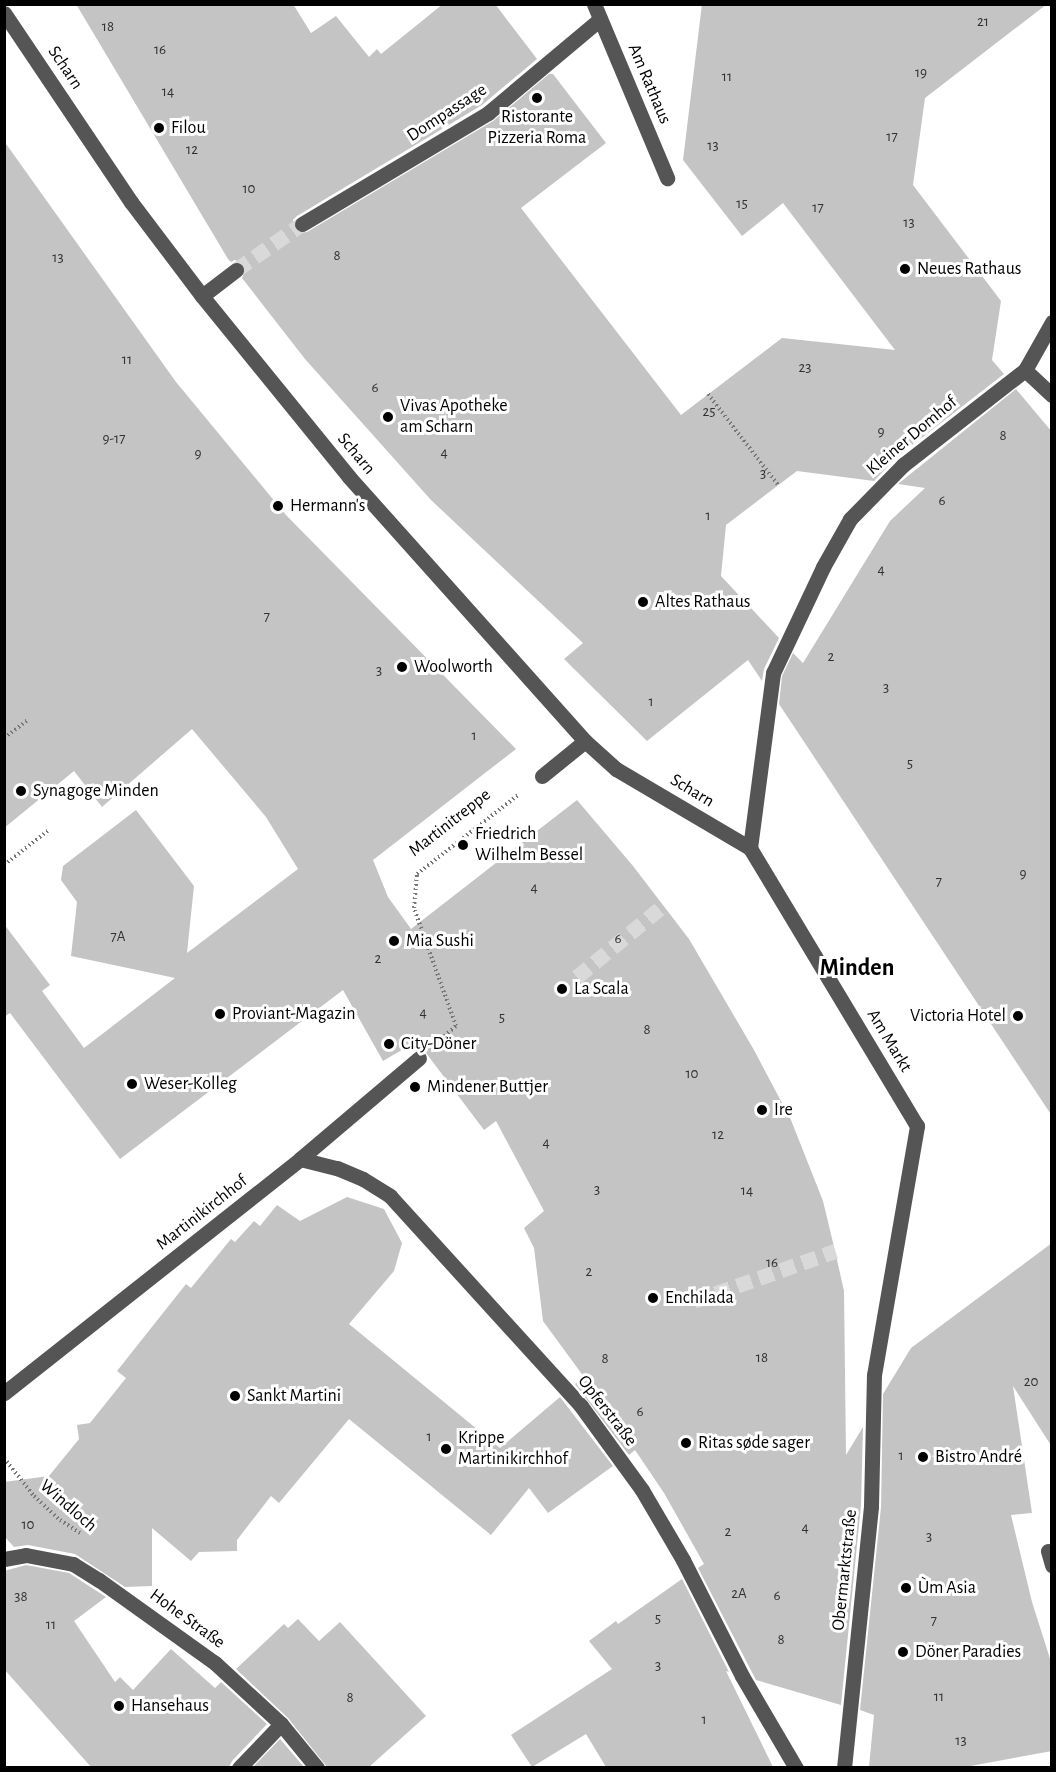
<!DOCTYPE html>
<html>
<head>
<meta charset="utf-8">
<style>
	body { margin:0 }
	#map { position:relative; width:1056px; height:1772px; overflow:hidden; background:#fff; font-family:"Alegreya Sans",sans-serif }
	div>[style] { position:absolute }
	.building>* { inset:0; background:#c4c4c4 }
	.minor-tunnel>* { height:15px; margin-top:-7.5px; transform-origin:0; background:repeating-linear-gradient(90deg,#d9d9d9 0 15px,transparent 0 23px) }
	.path>* { height:4px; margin-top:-2px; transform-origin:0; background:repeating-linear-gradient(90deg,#777 0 1.5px,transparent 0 4.5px) }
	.minor>* { height:15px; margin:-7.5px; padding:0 7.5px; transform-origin:7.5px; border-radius:7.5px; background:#555 }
	.dots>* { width:16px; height:16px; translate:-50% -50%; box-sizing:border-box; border:3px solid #fff; border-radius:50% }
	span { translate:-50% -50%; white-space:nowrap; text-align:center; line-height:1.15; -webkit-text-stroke:6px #fff; paint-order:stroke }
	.number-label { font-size:15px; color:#313131 }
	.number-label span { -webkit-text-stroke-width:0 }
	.street-label { font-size:18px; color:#000 }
	.poi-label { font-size:18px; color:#000 }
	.left { translate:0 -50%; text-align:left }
	.right { translate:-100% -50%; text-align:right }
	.district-label { font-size:24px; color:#000; font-weight:700 }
	.frame { position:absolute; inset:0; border:6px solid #000; pointer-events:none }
</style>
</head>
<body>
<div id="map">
	<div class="building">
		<div style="clip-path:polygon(76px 4px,293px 4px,311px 33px,336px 16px,369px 57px,377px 49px,381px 54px,443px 4px,495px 4px,537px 59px,482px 105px,297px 216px,293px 220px,293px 228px,298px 233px,307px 232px,493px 121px,549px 74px,553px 74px,606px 143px,521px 208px,681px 415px,782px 338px,895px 350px,783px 203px,742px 236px,683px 160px,702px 4px,1047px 4px,925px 98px,913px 185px,1001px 301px,992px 360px,1004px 374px,897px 457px,874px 481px,797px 471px,726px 525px,721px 576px,779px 638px,764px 669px,762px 681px,748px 660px,647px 741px,564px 659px,583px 643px,431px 500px,305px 359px,242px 278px,246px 269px,243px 264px,235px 260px,231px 262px,228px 259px)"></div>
		<div style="clip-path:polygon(4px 141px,176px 382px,286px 515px,516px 749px,373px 860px,388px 897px,411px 929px,577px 800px,633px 866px,689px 939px,754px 1050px,791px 1120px,823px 1201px,835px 1251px,844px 1291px,846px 1455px,863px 1427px,861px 1505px,841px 1705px,756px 1680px,698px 1568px,704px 1564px,664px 1493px,635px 1450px,629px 1455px,575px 1384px,584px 1377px,543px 1321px,534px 1248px,524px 1228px,544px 1211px,496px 1121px,484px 1130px,417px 1041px,383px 1061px,343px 990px,120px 1159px,10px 1013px,4px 1017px,4px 924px,50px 985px,42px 991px,84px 1048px,175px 978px,71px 956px,77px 902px,61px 880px,63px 866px,136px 810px,194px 886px,187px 953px,298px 869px,266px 817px,192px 729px,102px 807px,74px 771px,4px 828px)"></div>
		<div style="clip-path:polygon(1016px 389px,1052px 432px,1052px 1116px,779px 704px,782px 676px,793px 653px,803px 663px,890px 521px,925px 488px,898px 484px)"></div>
		<div style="clip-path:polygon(347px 1197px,384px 1209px,402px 1243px,394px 1271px,349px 1324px,500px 1448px,560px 1397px,613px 1466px,548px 1513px,529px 1488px,491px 1535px,349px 1419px,279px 1503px,271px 1496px,237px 1540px,237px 1551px,199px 1552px,191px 1561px,152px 1528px,152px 1586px,125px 1587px,75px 1554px,28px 1545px,14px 1547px,4px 1536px,4px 1482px,49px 1476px,79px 1439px,77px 1425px,90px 1423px,126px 1378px,117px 1371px,186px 1284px,191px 1288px,231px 1239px,235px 1242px,254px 1221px,260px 1226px,277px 1205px,300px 1221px)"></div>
		<div style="clip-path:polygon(1052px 1243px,1052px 1447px,1013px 1386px,1032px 1513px,1011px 1515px,1032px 1602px,1052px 1665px,1052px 1751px,965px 1767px,869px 1767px,874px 1715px,860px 1710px,881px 1507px,883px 1394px,911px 1348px)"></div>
		<div style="clip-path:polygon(26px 1565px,69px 1573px,106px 1597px,74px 1621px,115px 1682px,120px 1677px,133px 1690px,171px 1649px,215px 1688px,221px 1682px,267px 1724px,232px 1761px,229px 1767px,91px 1767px,4px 1669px,4px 1571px)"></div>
		<div style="clip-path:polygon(682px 1579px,729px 1672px,726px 1671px,773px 1767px,606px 1767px,586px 1734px,532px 1767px,511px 1735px,612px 1669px,589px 1641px,616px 1621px,618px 1624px)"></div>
		<div style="clip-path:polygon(298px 1619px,319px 1641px,340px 1622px,426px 1716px,369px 1767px,327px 1767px,288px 1718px,236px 1669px,284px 1624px,288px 1628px)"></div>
		<div style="clip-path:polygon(280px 1739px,304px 1767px,253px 1767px)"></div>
	</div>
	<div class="minor-tunnel">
		<div style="left:236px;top:270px;width:80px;rotate:-34.9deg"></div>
		<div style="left:577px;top:977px;width:113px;rotate:-39.6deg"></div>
		<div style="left:694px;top:1301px;width:150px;rotate:-19.5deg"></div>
	</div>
	<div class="path">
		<div style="left:708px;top:394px;width:115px;rotate:52.4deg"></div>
		<div style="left:4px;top:738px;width:30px;rotate:-37deg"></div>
		<div style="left:4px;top:865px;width:58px;rotate:-38deg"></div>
		<div style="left:441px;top:1039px;width:20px;rotate:-41deg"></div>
		<div style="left:456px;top:1026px;width:125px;rotate:-109.6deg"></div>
		<div style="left:414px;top:908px;width:34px;rotate:-85deg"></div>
		<div style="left:417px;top:874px;width:128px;rotate:-38deg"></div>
		<div style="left:4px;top:1458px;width:48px;rotate:51.7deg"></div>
		<div style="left:34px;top:1496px;width:35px;rotate:43deg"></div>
		<div style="left:60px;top:1520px;width:24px;rotate:33deg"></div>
	</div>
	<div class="minor">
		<div style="left:594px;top:4px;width:189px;rotate:67.2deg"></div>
		<div style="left:4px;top:13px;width:228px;rotate:56.1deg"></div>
		<div style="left:131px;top:202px;width:118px;rotate:52.9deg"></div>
		<div style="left:202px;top:296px;width:233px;rotate:50.9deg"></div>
		<div style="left:349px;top:477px;width:354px;rotate:48.2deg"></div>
		<div style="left:585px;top:741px;width:42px;rotate:42.1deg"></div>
		<div style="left:616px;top:769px;width:156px;rotate:30.5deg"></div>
		<div style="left:302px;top:224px;width:217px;rotate:-30.8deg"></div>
		<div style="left:488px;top:113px;width:146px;rotate:-40deg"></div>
		<div style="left:202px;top:296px;width:43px;rotate:-37.4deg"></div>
		<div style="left:1025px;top:370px;width:37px;rotate:43deg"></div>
		<div style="left:542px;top:776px;width:55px;rotate:-39.1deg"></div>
		<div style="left:300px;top:1159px;width:38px;rotate:14deg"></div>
		<div style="left:337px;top:1168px;width:28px;rotate:23deg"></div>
		<div style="left:363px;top:1179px;width:32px;rotate:32deg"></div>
		<div style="left:390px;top:1196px;width:284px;rotate:47.7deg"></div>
		<div style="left:581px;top:1406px;width:104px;rotate:54deg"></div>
		<div style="left:642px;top:1490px;width:81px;rotate:59.6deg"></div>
		<div style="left:683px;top:1560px;width:130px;rotate:63deg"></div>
		<div style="left:742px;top:1676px;width:107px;rotate:59.6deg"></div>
		<div style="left:4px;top:1393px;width:377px;rotate:-38.3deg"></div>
		<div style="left:300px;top:1159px;width:156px;rotate:-40.3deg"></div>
		<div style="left:1048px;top:1551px;width:15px;rotate:74deg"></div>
		<div style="left:4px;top:1559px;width:22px;rotate:-10deg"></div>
		<div style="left:26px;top:1555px;width:48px;rotate:10.8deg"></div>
		<div style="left:73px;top:1564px;width:31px;rotate:32deg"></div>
		<div style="left:99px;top:1580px;width:143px;rotate:35.6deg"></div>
		<div style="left:215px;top:1663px;width:90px;rotate:42.7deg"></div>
		<div style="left:281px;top:1724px;width:57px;rotate:50.7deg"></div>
		<div style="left:239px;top:1768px;width:61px;rotate:-46.3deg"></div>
		<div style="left:844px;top:1768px;width:263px;rotate:-84.1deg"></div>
		<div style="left:871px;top:1506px;width:131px;rotate:-88.7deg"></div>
		<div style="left:874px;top:1375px;width:253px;rotate:-80.2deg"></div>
		<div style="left:917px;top:1126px;width:324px;rotate:-121deg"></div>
		<div style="left:750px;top:848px;width:177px;rotate:-82.5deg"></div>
		<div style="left:773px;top:673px;width:117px;rotate:-64.7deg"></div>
		<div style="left:823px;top:567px;width:55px;rotate:-60.6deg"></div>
		<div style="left:850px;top:519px;width:76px;rotate:-45.5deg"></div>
		<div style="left:903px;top:465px;width:155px;rotate:-37.9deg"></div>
		<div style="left:1025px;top:370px;width:55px;rotate:-60.6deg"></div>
	</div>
	<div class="dots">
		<div style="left:537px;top:98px;background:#000"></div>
		<div style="left:159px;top:128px;background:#000"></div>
		<div style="left:905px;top:269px;background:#000"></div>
		<div style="left:388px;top:417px;background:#000"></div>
		<div style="left:278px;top:506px;background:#000"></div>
		<div style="left:643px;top:602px;background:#000"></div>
		<div style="left:402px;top:667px;background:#000"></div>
		<div style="left:21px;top:791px;background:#000"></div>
		<div style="left:463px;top:845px;background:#000"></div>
		<div style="left:394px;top:941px;background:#000"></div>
		<div style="left:562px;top:989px;background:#000"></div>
		<div style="left:220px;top:1014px;background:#000"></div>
		<div style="left:1018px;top:1016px;background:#000"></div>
		<div style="left:389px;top:1044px;background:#000"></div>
		<div style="left:132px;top:1084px;background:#000"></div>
		<div style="left:415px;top:1087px;background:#000"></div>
		<div style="left:762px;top:1110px;background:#000"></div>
		<div style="left:653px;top:1298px;background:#000"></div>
		<div style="left:235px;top:1396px;background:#000"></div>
		<div style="left:686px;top:1443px;background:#000"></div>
		<div style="left:446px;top:1449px;background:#000"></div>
		<div style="left:923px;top:1457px;background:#000"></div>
		<div style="left:906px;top:1588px;background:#000"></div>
		<div style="left:903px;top:1652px;background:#000"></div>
		<div style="left:119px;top:1706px;background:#000"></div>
	</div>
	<div class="number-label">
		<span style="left:983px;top:22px">21</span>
		<span style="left:108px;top:27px">18</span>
		<span style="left:160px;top:50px">16</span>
		<span style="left:921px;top:73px">19</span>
		<span style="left:727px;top:77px">11</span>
		<span style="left:168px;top:92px">14</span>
		<span style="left:892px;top:137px">17</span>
		<span style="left:713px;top:146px">13</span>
		<span style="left:192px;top:150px">12</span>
		<span style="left:249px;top:189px">10</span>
		<span style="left:742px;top:204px">15</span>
		<span style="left:818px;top:208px">17</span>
		<span style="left:909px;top:223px">13</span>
		<span style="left:337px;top:256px">8</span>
		<span style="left:58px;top:258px">13</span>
		<span style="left:127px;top:360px">11</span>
		<span style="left:805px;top:368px">23</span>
		<span style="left:375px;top:388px">6</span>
		<span style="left:709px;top:412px">25</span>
		<span style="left:881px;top:432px">9</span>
		<span style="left:1003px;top:436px">8</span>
		<span style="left:114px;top:439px">9-17</span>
		<span style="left:444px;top:453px">4</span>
		<span style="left:198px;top:454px">9</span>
		<span style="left:763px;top:474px">3</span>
		<span style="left:942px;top:501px">6</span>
		<span style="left:708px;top:516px">1</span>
		<span style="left:881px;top:570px">4</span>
		<span style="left:267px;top:617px">7</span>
		<span style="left:831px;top:657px">2</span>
		<span style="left:379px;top:671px">3</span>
		<span style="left:886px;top:688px">3</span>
		<span style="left:651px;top:702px">1</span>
		<span style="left:474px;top:736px">1</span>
		<span style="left:910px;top:764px">5</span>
		<span style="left:1023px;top:874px">9</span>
		<span style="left:939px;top:882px">7</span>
		<span style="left:534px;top:888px">4</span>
		<span style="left:118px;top:937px">7A</span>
		<span style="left:618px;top:939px">6</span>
		<span style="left:378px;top:959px">2</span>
		<span style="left:423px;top:1013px">4</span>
		<span style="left:502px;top:1018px">5</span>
		<span style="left:647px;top:1030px">8</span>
		<span style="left:692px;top:1074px">10</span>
		<span style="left:718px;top:1135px">12</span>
		<span style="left:546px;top:1143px">4</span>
		<span style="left:597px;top:1190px">3</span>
		<span style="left:747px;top:1191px">14</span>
		<span style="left:772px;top:1263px">16</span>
		<span style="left:589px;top:1272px">2</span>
		<span style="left:762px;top:1358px">18</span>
		<span style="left:605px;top:1359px">8</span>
		<span style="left:1031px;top:1382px">20</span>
		<span style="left:640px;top:1412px">6</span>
		<span style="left:429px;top:1437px">1</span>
		<span style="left:901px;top:1456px">1</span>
		<span style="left:28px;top:1525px">10</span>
		<span style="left:805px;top:1528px">4</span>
		<span style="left:728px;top:1532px">2</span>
		<span style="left:929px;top:1537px">3</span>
		<span style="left:739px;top:1594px">2A</span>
		<span style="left:777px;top:1596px">6</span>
		<span style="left:21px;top:1597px">38</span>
		<span style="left:658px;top:1619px">5</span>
		<span style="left:934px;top:1621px">7</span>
		<span style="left:51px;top:1625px">11</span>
		<span style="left:781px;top:1640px">8</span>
		<span style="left:658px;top:1666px">3</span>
		<span style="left:939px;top:1697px">11</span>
		<span style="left:350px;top:1698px">8</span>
		<span style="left:704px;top:1720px">1</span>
		<span style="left:961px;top:1741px">13</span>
	</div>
	<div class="street-label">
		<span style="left:65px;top:68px;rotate:56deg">Scharn</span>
		<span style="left:649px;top:84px;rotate:67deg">Am Rathaus</span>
		<span style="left:447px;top:113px;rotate:-33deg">Dompassage</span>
		<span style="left:912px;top:436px;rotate:-40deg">Kleiner Domhof</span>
		<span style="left:356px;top:454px;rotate:50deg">Scharn</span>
		<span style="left:692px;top:791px;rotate:31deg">Scharn</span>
		<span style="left:450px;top:823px;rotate:-38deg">Martinitreppe</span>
		<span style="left:889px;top:1041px;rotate:59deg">Am Markt</span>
		<span style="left:202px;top:1213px;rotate:-38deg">Martinikirchhof</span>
		<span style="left:607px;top:1411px;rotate:52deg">Opferstraße</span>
		<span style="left:68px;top:1506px;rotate:41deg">Windloch</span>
		<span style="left:845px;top:1570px;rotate:-84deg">Obermarktstraße</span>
		<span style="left:187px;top:1619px;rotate:36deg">Hohe Straße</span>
	</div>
	<div class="poi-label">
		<span style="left:537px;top:128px">Ristorante<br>Pizzeria Roma</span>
		<span class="left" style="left:171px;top:128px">Filou</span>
		<span class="left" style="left:917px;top:269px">Neues Rathaus</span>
		<span class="left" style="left:400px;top:417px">Vivas Apotheke<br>am Scharn</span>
		<span class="left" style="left:290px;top:506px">Hermann's</span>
		<span class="left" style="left:655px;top:602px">Altes Rathaus</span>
		<span class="left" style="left:414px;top:667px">Woolworth</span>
		<span class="left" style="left:33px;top:791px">Synagoge Minden</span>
		<span class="left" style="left:475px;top:845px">Friedrich<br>Wilhelm Bessel</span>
		<span class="left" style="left:406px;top:941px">Mia Sushi</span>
		<span class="left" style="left:574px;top:989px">La Scala</span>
		<span class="left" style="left:232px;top:1014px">Proviant-Magazin</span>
		<span class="right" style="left:1006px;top:1016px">Victoria Hotel</span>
		<span class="left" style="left:401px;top:1044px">City-Döner</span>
		<span class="left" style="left:144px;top:1084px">Weser-Kolleg</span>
		<span class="left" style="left:427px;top:1087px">Mindener Buttjer</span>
		<span class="left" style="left:774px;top:1110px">Ire</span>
		<span class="left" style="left:665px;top:1298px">Enchilada</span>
		<span class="left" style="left:247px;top:1396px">Sankt Martini</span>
		<span class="left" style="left:458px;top:1449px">Krippe<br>Martinikirchhof</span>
		<span class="left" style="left:698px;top:1443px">Ritas søde sager</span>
		<span class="left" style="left:935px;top:1457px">Bistro André</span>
		<span class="left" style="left:918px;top:1588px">Ùm Asia</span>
		<span class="left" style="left:915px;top:1652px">Döner Paradies</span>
		<span class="left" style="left:131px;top:1706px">Hansehaus</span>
	</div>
	<div class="district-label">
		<span style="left:857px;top:969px">Minden</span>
	</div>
	<div class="frame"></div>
</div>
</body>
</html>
